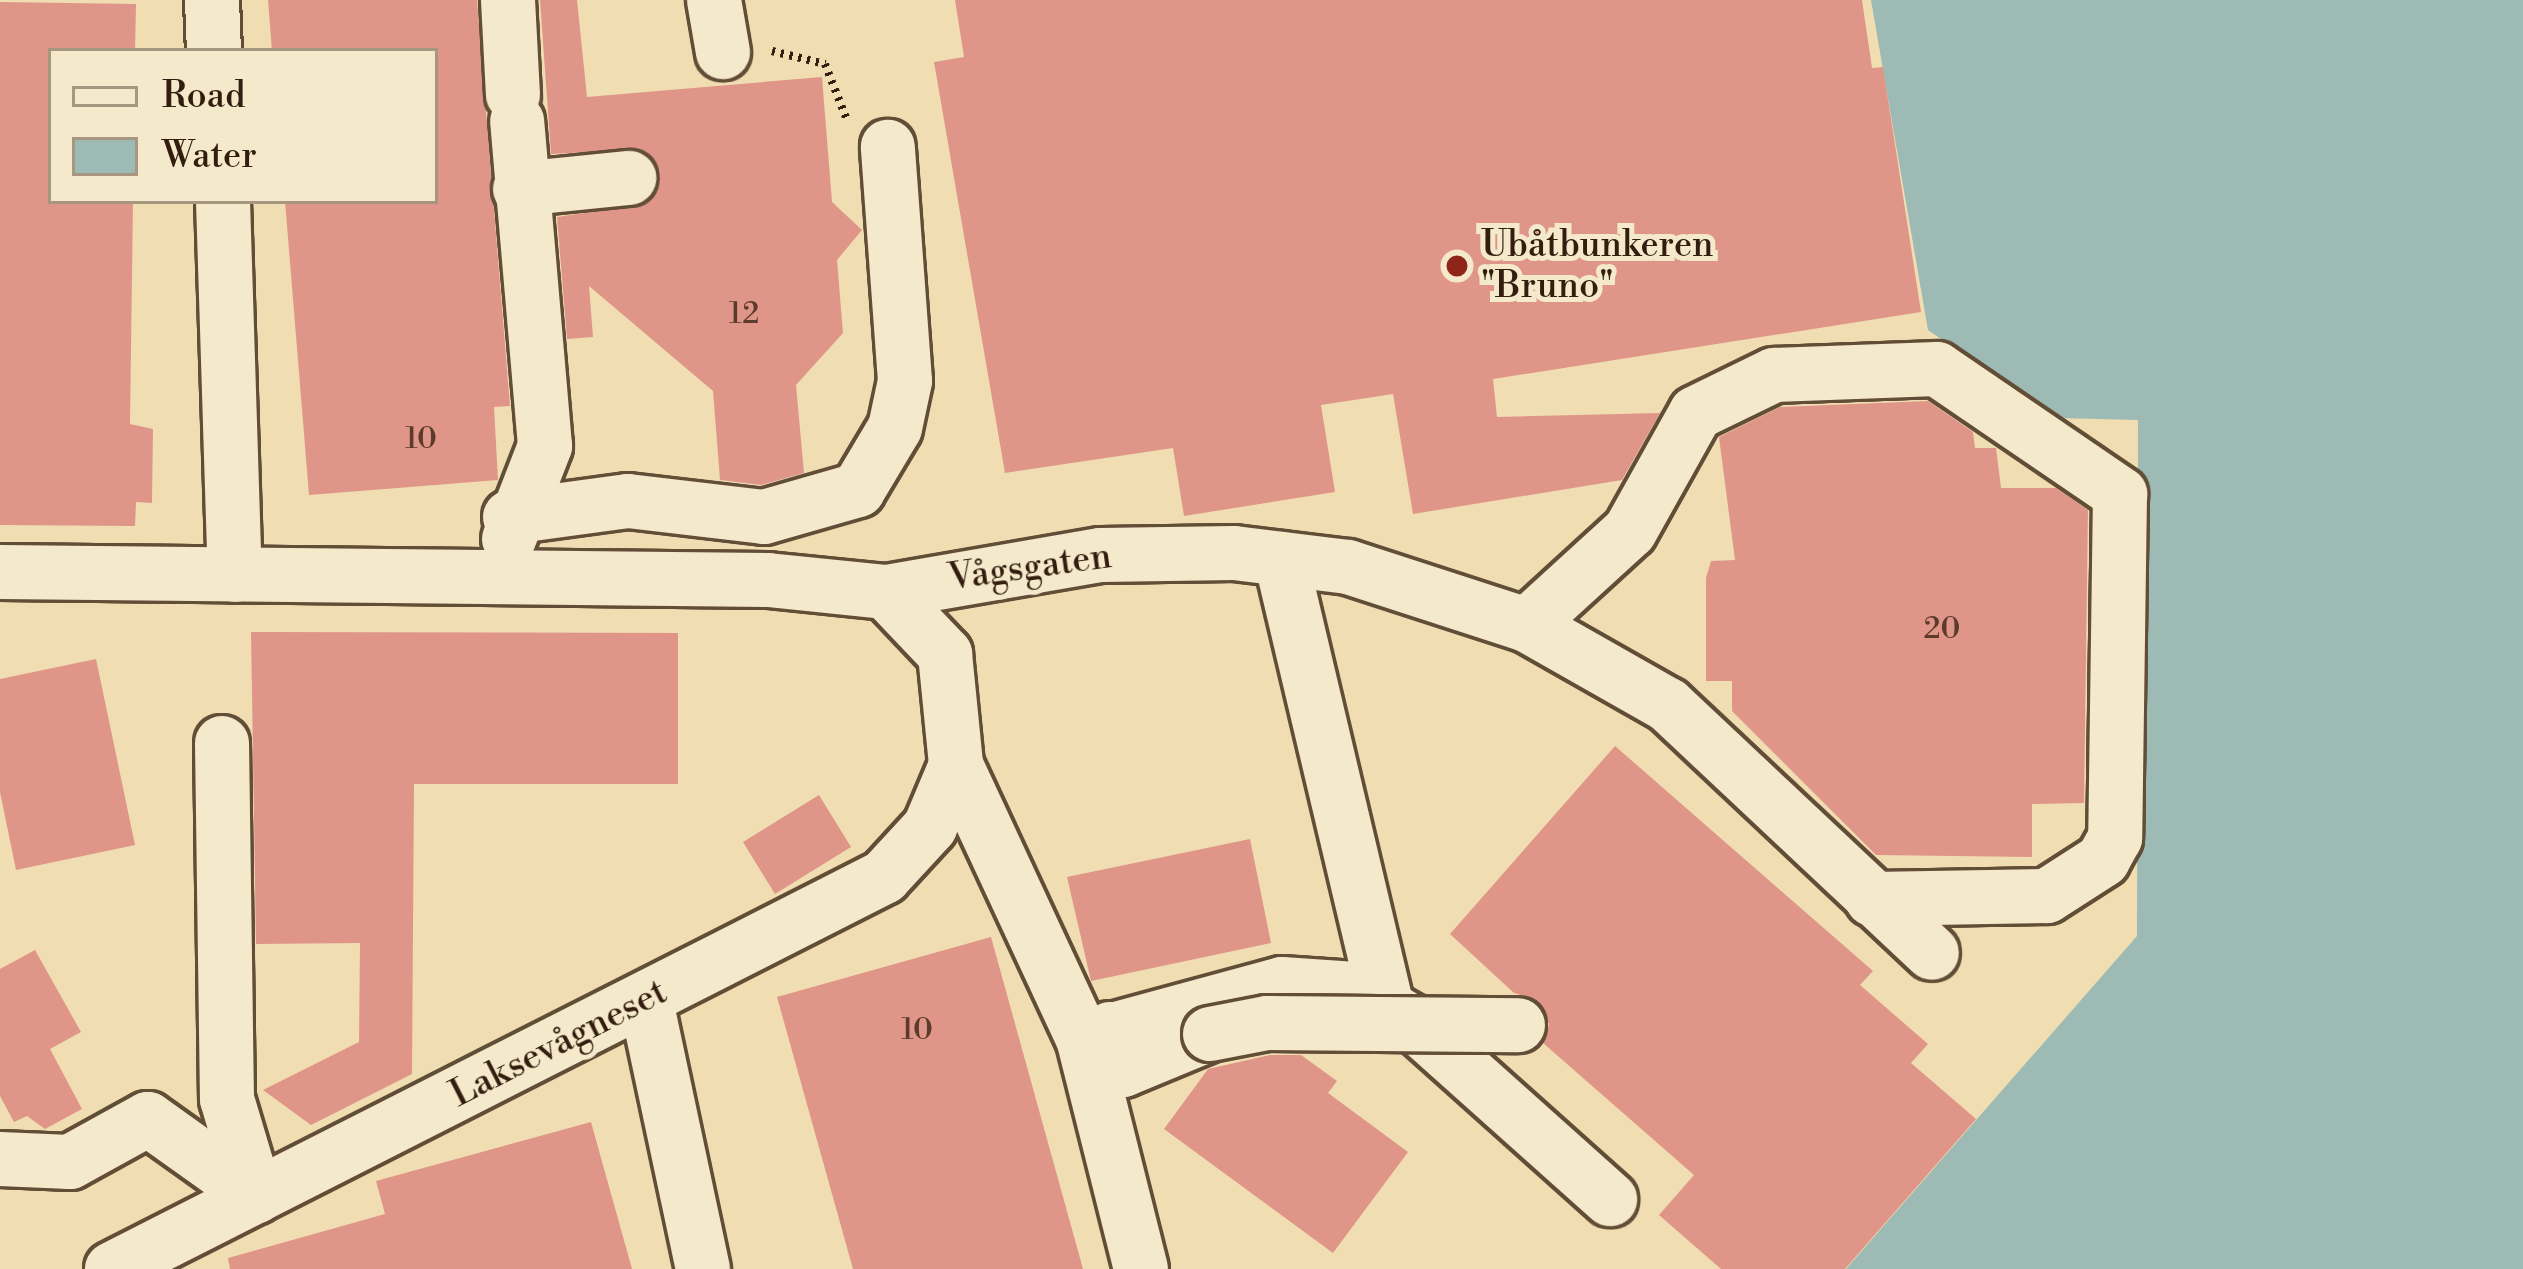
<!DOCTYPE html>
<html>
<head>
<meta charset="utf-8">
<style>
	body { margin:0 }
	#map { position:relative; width:2523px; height:1269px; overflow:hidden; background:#f0ddb1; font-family:"Libre Bodoni",serif }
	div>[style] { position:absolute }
	.water>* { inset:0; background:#9dbab5 }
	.building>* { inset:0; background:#df9688 }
	.path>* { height:8px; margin-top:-4px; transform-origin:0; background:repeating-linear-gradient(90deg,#321d0e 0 3px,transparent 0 9px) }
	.roads { filter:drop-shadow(3px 0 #624d37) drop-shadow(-3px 0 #624d37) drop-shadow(0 3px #624d37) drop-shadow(0 -3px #624d37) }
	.minor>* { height:54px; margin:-27px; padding:0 27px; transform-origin:27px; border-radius:27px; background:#f5e9cc }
	.bridges { filter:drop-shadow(3px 0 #624d37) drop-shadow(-3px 0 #624d37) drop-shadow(0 3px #624d37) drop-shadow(0 -3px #624d37) }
	.minor-bridge>* { height:54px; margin:-27px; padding:0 27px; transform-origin:27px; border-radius:27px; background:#f5e9cc }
	.dots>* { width:33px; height:33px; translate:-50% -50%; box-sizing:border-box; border:6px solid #f5e9cc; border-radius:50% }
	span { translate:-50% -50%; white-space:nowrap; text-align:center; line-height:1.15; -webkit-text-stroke:10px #f5e9cc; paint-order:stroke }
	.number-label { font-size:30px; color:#5d3b2c }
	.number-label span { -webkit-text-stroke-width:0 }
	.poi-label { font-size:36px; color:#321d0e }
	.left { translate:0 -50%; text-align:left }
	.street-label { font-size:36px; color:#321d0e }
	.legend { position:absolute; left:48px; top:48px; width:390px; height:156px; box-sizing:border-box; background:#f5e9cc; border:3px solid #a79780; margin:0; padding:15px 21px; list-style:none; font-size:36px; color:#321d0e }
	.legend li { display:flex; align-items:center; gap:24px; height:60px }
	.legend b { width:60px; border:3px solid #a79780 }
</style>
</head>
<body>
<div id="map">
	<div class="water">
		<div style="clip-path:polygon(1871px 0,2523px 0,2523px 1269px,1846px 1269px,2137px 936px,2138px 420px,2057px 418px,1928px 330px)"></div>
	</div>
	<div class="building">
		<div style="clip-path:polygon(268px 0,477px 0,510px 406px,494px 407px,498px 480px,309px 495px,285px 201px,435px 201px,435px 51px,272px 51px)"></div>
		<div style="clip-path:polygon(540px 0,577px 0,587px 97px,822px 77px,832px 202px,862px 230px,837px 260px,843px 333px,796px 385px,804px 473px,761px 485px,720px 480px,713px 391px,589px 286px,593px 337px,567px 339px,557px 217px,646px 204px,660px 176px,641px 149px,551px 154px)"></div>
		<div style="clip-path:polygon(955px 0,1862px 0,1872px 68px,1883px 67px,1921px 312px,1493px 379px,1497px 417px,1660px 413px,1622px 480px,1413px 514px,1393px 394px,1321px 405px,1335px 492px,1184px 516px,1173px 448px,1005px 473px,934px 62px,964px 57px)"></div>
		<div style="clip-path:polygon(0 2px,136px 4px,135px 51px,51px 51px,51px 201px,133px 201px,130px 424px,153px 429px,152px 503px,136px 502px,135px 526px,0 525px)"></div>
		<div style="clip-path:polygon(1928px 401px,1973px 432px,1975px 448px,1996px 448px,2001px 488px,2056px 488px,2088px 510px,2084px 803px,2032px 804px,2032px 857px,1876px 855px,1732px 711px,1732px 681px,1706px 681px,1706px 578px,1711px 561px,1735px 560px,1719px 437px,1780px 407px)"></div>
		<div style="clip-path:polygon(251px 632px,678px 633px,678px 784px,414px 784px,412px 1074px,311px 1125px,263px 1090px,359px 1042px,360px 943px,256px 944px)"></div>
		<div style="clip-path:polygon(96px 659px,135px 845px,16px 870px,0 792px,0 679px)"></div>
		<div style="clip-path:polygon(1615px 746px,1873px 971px,1860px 985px,1928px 1044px,1911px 1063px,1976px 1119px,1845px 1269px,1721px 1269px,1659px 1215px,1694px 1175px,1543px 1043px,1549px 1024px,1535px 999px,1514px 993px,1450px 934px)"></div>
		<div style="clip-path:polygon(819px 795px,851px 847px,775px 894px,743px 842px)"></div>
		<div style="clip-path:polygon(1250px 839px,1271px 943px,1091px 981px,1067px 877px)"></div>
		<div style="clip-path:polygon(991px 937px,1083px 1269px,853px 1269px,777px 997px)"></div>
		<div style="clip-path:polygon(35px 950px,81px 1032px,50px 1049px,82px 1109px,45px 1129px,27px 1116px,14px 1122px,0 1096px,0 969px)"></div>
		<div style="clip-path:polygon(1270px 1055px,1301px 1055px,1337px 1081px,1328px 1093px,1408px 1152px,1333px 1253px,1164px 1129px,1208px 1069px)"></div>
		<div style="clip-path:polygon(591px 1122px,632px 1269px,230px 1269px,228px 1258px,385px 1214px,376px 1181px)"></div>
	</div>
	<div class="path">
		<div style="left:772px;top:51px;width:55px;rotate:13.8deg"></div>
		<div style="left:825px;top:64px;width:60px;rotate:68.6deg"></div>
	</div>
	<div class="roads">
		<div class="minor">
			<div style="left:212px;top:0;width:51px;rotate:87.8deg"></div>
			<div style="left:508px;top:0;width:95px;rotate:87deg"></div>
			<div style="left:714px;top:0;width:53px;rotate:80.2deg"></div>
			<div style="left:520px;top:189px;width:110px;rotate:-5.8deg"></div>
			<div style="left:223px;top:201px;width:374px;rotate:88.2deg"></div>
			<div style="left:510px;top:517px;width:119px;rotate:-7.7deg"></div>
			<div style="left:628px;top:501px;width:137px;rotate:6.7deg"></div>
			<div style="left:764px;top:517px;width:98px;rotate:-16deg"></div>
			<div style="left:858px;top:490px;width:72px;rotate:-59.2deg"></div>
			<div style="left:895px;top:428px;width:48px;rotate:-78deg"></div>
			<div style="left:905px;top:381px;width:235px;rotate:-94.2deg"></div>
			<div style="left:509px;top:539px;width:100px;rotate:-68.8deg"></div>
			<div style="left:545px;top:446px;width:326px;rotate:-94.9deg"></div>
			<div style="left:1281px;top:559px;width:456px;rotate:76.7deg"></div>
			<div style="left:0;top:572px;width:768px;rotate:0.6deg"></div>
			<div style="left:768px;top:580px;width:119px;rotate:5.8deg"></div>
			<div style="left:886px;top:592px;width:218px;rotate:-9.8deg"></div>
			<div style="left:1101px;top:555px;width:133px;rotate:-0.9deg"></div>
			<div style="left:1234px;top:553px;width:115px;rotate:7deg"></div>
			<div style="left:1348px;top:567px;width:188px;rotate:18deg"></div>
			<div style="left:1527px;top:625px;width:162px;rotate:29.6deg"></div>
			<div style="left:1668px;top:705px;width:362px;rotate:43.2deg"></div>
			<div style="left:886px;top:592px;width:86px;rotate:46.4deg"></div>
			<div style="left:945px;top:654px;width:112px;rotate:84.3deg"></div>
			<div style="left:956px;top:765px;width:301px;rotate:65.1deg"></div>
			<div style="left:1083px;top:1038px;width:238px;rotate:75.9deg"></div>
			<div style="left:1527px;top:625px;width:139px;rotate:-42.4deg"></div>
			<div style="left:1630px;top:531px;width:135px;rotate:-60.8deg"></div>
			<div style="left:1696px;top:413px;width:87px;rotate:-26deg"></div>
			<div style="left:1774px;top:375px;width:163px;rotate:-2.1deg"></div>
			<div style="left:1937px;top:369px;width:222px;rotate:34.3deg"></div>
			<div style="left:2120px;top:494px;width:344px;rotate:90.8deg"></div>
			<div style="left:2115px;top:838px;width:25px;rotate:119deg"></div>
			<div style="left:2103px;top:860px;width:67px;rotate:147.3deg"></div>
			<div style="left:2047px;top:896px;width:175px;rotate:179deg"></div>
			<div style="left:222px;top:743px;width:356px;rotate:89.2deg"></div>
			<div style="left:227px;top:1099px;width:101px;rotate:73.4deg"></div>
			<div style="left:646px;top:1001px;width:274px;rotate:78deg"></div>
			<div style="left:1110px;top:1029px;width:43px;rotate:72.4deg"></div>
			<div style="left:1123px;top:1070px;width:94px;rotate:-22.5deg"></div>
			<div style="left:1083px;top:1038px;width:206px;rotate:-15.2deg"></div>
			<div style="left:1282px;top:984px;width:73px;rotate:3.9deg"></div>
			<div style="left:1355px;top:989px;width:66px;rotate:30.1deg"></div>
			<div style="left:1412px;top:1022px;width:266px;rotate:41.8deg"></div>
			<div style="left:0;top:1159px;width:70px;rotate:2.5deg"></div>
			<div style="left:70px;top:1162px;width:89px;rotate:-28.9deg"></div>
			<div style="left:148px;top:1119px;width:133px;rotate:35.5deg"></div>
			<div style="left:112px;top:1269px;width:866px;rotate:-26.92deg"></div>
			<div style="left:884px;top:877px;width:68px;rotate:-47.4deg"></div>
			<div style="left:930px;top:827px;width:67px;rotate:-67.2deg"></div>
		</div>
	</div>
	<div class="bridges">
		<div class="minor-bridge">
			<div style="left:1210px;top:1034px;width:58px;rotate:-10.9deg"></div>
			<div style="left:1267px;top:1023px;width:251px;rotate:0.5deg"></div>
		</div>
	</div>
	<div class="dots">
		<div style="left:1457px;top:266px;background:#8f2418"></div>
	</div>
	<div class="number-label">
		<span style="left:744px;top:314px">12</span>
		<span style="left:421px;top:439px">10</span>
		<span style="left:1942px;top:629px">20</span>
		<span style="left:917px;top:1030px">10</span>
	</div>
	<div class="poi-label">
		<span class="left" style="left:1481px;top:266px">Ubåtbunkeren<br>"Bruno"</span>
	</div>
	<div class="street-label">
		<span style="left:1030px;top:568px;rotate:-8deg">Vågsgaten</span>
		<span style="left:559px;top:1044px;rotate:-27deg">Laksevågneset</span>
	</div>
	<ul class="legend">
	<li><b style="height:15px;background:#f5e9cc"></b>Road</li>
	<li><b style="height:33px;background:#9dbab5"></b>Water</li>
	</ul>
</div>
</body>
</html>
